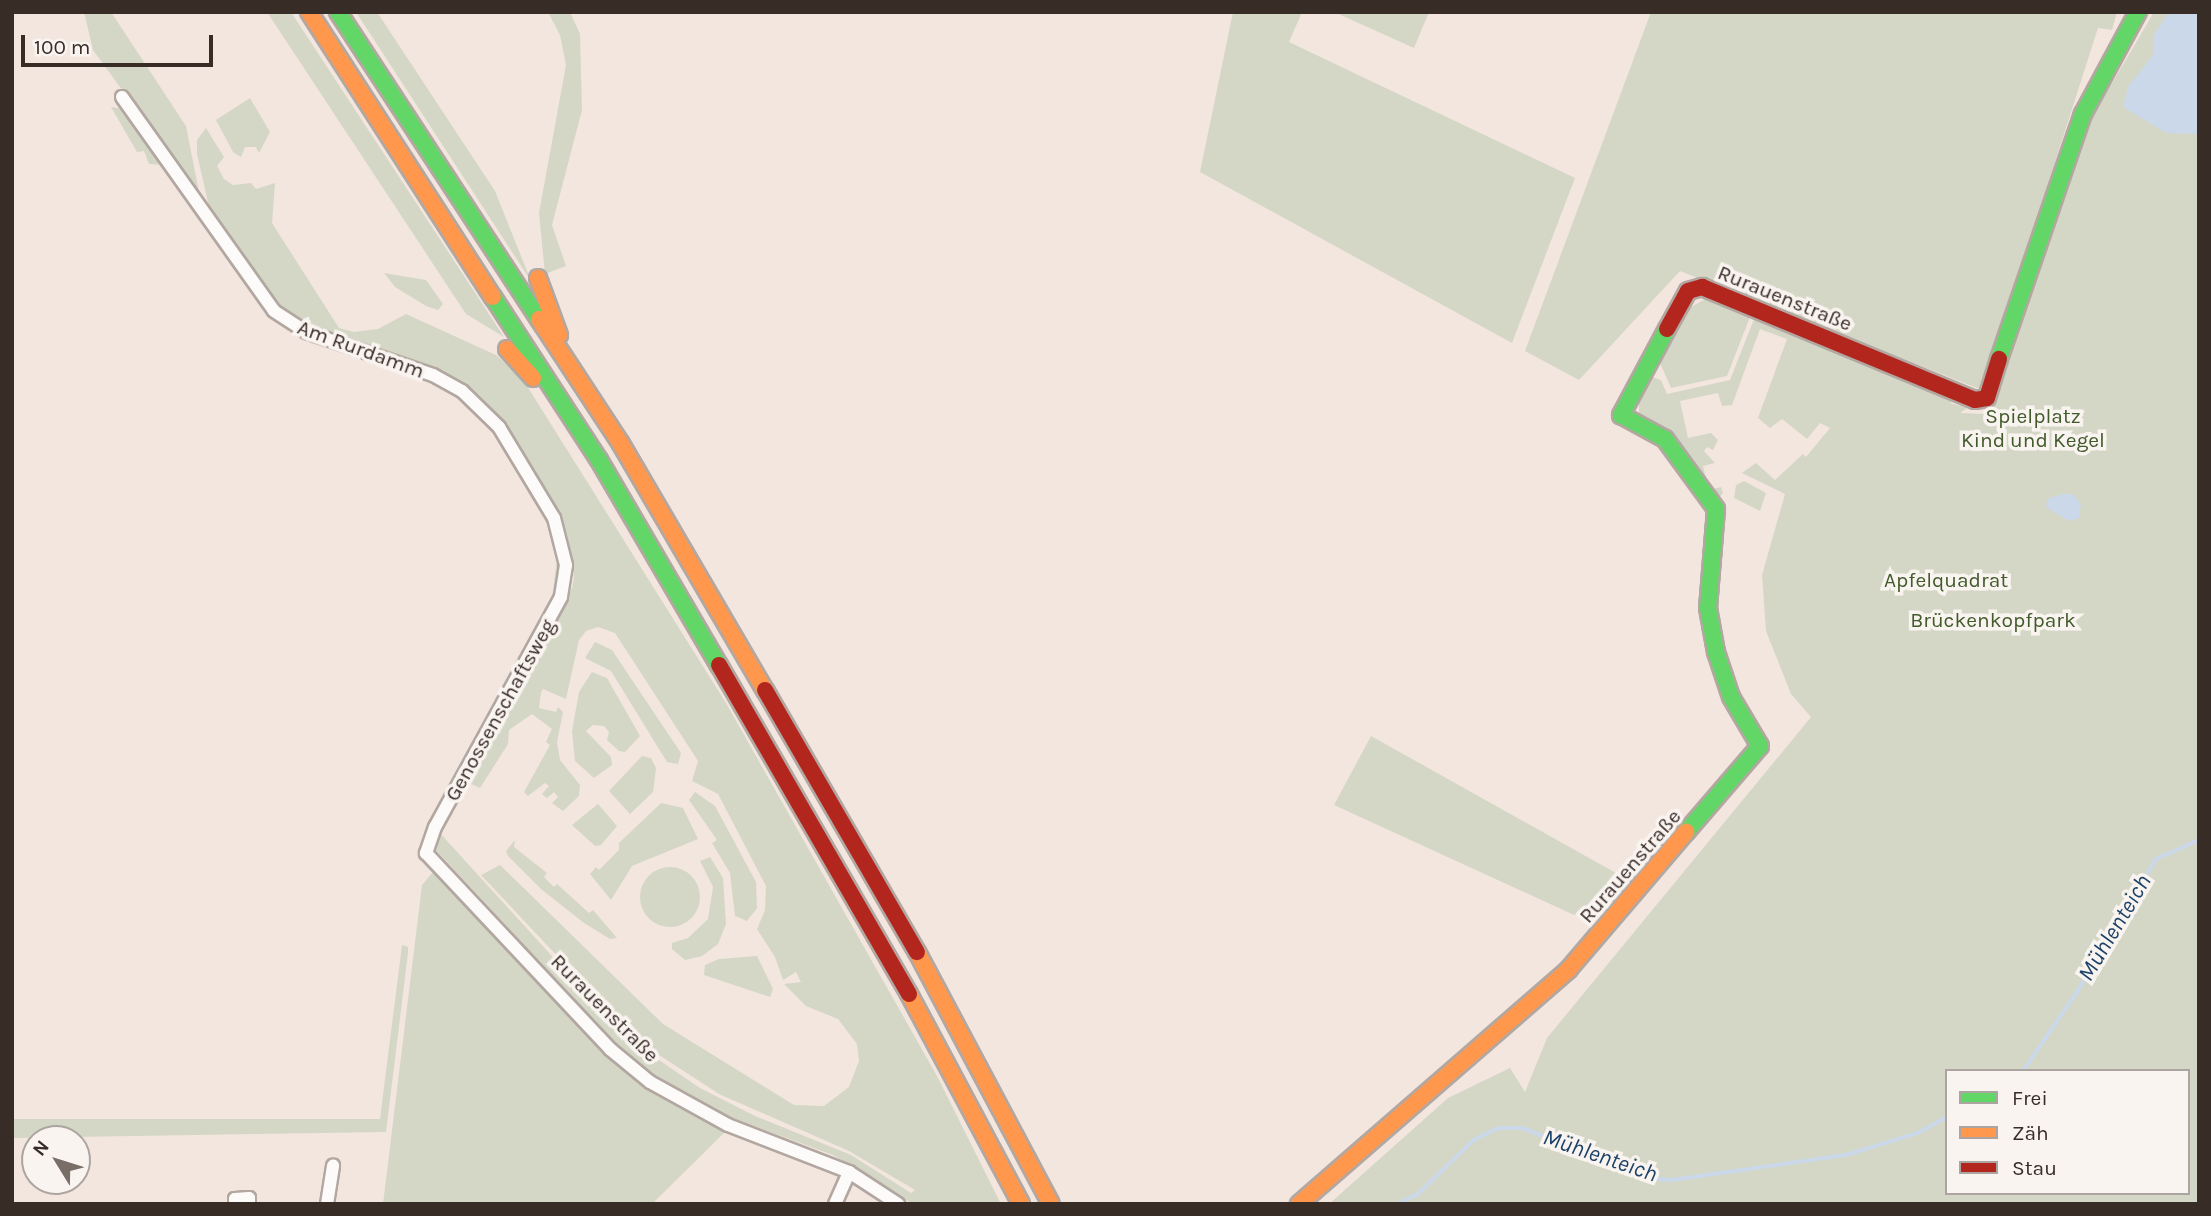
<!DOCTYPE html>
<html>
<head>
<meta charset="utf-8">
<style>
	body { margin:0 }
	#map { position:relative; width:2211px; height:1216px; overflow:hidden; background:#f3e6df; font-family:Karla,sans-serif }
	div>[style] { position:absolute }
	.green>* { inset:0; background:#d4d7c5 }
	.round { border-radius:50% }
	.water>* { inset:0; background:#cad8ea }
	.stream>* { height:3.5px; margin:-1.75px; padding:0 1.75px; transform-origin:1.75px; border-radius:1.75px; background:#cad8ea }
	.roads { filter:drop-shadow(2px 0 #b2a7a1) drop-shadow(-2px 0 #b2a7a1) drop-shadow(0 2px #b2a7a1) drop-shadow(0 -2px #b2a7a1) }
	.street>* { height:12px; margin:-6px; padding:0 6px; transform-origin:6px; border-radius:6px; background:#fdfbfa }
	.fast>* { height:16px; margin:-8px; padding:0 8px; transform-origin:8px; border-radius:8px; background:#63d668 }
	.slow>* { height:16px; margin:-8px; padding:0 8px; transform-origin:8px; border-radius:8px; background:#ff974d }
	.jam>* { height:16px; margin:-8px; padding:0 8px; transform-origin:8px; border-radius:8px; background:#b3261e }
	span { translate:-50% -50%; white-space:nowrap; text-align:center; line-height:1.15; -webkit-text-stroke:7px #faf4f1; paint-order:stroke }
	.street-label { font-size:21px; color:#382c27 }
	.park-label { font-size:21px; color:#415b2b }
	.water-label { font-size:23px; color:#1c4268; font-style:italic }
	.frame { position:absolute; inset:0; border:14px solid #382c27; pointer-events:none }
	.legend { position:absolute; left:1945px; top:1069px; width:245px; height:126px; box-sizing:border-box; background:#faf4f1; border:2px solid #aca4a0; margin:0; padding:9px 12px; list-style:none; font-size:21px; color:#382c27 }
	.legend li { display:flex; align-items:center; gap:14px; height:35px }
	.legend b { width:35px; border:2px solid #aca4a0 }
	.north { position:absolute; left:21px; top:1125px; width:70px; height:70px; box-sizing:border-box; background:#faf4f1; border:2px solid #aca4a0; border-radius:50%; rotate:308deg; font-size:19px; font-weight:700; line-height:28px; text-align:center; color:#382c27 }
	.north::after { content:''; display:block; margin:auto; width:24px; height:32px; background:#796d67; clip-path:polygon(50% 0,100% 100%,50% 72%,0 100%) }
	.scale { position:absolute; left:21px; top:35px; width:192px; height:32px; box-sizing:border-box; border:4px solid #382c27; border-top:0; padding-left:9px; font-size:21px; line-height:24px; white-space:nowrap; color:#382c27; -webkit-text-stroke:5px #faf4f1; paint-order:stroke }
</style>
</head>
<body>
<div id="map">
	<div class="green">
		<div style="clip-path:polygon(84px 12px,111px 12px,186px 126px,200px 197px,93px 50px)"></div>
		<div style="clip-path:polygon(267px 12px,291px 12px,504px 337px,466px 314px)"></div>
		<div style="clip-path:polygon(356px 12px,377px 12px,495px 191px,531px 281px)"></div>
		<div style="clip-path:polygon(548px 12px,570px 12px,580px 34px,582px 110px,552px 225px,566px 266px,545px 274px,539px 213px,566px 65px,560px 35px)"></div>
		<div style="clip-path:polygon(1233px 12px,1302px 12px,1289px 42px,1575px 178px,1512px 343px,1200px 172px)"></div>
		<div style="clip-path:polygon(1334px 12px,1429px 12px,1414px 48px)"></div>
		<div style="clip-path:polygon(1651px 12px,2117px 12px,2112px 30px,2098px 28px,1982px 390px,1680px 271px,1579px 380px,1525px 351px)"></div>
		<div style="clip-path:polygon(evenodd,2154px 12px,2199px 12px,2199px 1204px,1329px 1204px,1448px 1098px,1510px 1068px,1525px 1092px,1547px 1038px,1811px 717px,1791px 694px,1766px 631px,1762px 575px,1785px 494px,1742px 473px,1756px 463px,1775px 480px,1803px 454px,1806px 457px,1830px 428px,1820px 423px,1807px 439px,1782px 419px,1770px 428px,1758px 418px,1787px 339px,1760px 329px,1732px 405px,1722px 406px,1718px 393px,1680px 401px,1688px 438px,1711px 433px,1718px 440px,1713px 450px,1707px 447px,1704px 451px,1715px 463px,1703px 466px,1709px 490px,1721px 487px,1723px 493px,1717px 500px,1639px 417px,1639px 400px,1652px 377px,1661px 380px,1667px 394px,1730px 380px,1756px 314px,1954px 400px,1950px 403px,1967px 408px,1960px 413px,1986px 414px,2003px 380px,2088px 124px,2154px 12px,1947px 1071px,2188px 1071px,2188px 1193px,1947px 1193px,1947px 1071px)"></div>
		<div style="clip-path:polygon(250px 98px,270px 132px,259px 153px,256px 147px,245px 147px,241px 157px,233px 152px,216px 120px)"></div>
		<div style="clip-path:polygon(111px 107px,123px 109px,133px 119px,268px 311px,309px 337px,440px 382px,461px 395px,496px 429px,548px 513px,561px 560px,551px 607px,460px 774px,449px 787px,552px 598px,557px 559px,549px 522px,503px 444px,460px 396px,432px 380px,309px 339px,272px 317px,164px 165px,149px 164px,144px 151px,137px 152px)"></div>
		<div style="clip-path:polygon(206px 128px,224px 157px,217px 166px,224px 179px,233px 185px,251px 183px,256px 189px,275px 183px,272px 223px,339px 328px,354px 332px,378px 329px,406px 314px,496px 355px,522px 378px,726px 703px,937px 1076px,1001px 1204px,913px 1204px,833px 1155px,727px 1116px,655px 1075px,617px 1044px,436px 850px,438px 831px,581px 988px,653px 1056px,700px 1088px,755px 1116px,851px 1155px,911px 1193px,915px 1190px,849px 1151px,719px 1094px,656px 1053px,624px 1027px,481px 875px,500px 865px,663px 1024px,794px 1105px,824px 1106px,849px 1087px,859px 1061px,857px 1044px,838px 1019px,806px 1006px,784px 984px,801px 982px,796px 972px,783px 980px,775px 957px,757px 929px,765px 910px,766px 886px,718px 794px,692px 781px,698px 761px,615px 633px,598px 627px,586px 631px,579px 640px,566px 699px,543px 689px,541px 693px,539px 708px,556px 712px,558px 707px,563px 712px,557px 742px,560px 760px,580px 785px,579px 796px,563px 811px,552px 803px,558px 797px,554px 792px,547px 798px,542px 794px,549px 786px,545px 783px,528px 796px,524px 792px,550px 745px,546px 742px,552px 729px,532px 714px,509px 730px,508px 744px,480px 788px,469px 783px,572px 588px,574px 577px,567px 538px,477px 400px,323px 336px,277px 310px,210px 211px,197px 154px,197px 140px)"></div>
		<div style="clip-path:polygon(384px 273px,426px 280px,443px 304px,438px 310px,426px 306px,395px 287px)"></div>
		<div style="clip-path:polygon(1707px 298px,1752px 312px,1727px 376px,1671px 388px,1660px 363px,1691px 307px)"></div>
		<div style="clip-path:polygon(1744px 481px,1766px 493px,1760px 511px,1734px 498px,1736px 485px)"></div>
		<div style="clip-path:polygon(595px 642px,612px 650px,681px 753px,678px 764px,667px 762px,611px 671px,585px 658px)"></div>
		<div style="clip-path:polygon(592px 672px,607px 678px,640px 736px,625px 752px,619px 751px,607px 740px,609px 732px,604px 726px,593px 725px,586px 731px,611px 757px,612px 765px,594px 778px,575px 761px,572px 731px,579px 692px)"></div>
		<div style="clip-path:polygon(1371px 736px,1623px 877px,1596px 925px,1334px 805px)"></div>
		<div style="clip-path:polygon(642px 756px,651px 758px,656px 768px,653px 792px,630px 814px,609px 791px)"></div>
		<div style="clip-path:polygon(695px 792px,715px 806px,756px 882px,757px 908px,747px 921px,735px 916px,730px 873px,712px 843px,717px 840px,689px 800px)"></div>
		<div style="clip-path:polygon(661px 803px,683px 808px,698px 839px,632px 866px,611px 900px,590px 874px,596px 867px,599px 870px,619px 850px,619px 843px)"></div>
		<div style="clip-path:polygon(598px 804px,617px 826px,601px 845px,595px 846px,572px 825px)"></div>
		<div style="clip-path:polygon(515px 840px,514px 847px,547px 873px,544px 877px,554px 887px,557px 884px,589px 913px,593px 910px,617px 938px,610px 939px,584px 923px,541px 889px,508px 856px,506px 851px)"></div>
		<div style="clip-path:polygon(710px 857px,723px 878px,726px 924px,718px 944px,702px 956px,685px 960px,672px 949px,672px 943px,688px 938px,708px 919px,713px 887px,700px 861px)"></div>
		<div class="round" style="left:640px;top:867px;width:60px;height:60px"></div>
		<div style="clip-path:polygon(434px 871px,613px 1061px,655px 1094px,726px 1131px,652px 1204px,383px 1204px,422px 885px)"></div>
		<div style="clip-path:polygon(402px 945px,408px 947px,408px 953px,386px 1132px,12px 1138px,12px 1119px,380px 1119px)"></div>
		<div style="clip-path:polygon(757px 956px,773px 989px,770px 997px,704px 975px,705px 965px,719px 959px)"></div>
	</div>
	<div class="water">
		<div style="clip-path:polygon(2199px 12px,2199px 134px,2166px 133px,2123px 107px,2128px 87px,2153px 55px,2153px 36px,2168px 14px)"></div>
		<div style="clip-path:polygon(2063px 494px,2072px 494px,2081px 504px,2079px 518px,2069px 521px,2046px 507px,2047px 499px)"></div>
	</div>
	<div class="stream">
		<div style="left:2023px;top:1071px;width:96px;rotate:-55.6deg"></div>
		<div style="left:2077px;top:992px;width:155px;rotate:-59.3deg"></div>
		<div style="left:2156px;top:859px;width:47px;rotate:-23.8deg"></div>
		<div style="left:1397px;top:1204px;width:23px;rotate:-25deg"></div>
		<div style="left:1418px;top:1194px;width:78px;rotate:-44deg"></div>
		<div style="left:1474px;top:1140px;width:28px;rotate:-26deg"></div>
		<div style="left:1499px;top:1128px;width:24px"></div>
		<div style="left:1523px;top:1128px;width:134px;rotate:22deg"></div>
		<div style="left:1647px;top:1178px;width:25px;rotate:5deg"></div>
		<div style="left:1672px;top:1180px;width:176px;rotate:-8.2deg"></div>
		<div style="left:1846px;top:1155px;width:75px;rotate:-17deg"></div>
		<div style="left:1918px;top:1133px;width:33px;rotate:-29deg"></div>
	</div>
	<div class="roads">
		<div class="street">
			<div style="left:122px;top:97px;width:262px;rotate:54.6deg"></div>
			<div style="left:274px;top:311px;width:38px;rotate:33deg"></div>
			<div style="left:306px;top:332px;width:134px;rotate:18.7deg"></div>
			<div style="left:433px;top:375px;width:33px;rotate:29deg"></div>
			<div style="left:462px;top:391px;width:52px;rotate:44.2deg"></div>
			<div style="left:499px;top:427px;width:106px;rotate:58.9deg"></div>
			<div style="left:554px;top:518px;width:49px;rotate:75.7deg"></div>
			<div style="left:566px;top:565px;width:32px;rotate:99deg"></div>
			<div style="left:561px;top:597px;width:262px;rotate:118.7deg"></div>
			<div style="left:435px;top:827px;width:28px;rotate:109deg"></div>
			<div style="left:426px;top:853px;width:269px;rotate:46.8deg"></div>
			<div style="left:610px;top:1049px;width:52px;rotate:39.5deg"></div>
			<div style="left:650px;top:1082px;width:89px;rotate:28.9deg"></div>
			<div style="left:728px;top:1125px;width:130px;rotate:21.2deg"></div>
			<div style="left:849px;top:1172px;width:59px;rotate:33.1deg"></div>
			<div style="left:235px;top:1204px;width:5px;rotate:-90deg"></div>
			<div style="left:235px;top:1199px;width:14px;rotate:-4deg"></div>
			<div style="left:249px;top:1198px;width:6px;rotate:90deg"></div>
			<div style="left:327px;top:1204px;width:39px;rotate:-81deg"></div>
			<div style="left:835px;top:1204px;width:35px;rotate:-66deg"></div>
		</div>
		<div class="fast">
			<div style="left:338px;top:12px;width:367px;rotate:56.8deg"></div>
			<div style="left:493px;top:297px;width:194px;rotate:57deg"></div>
			<div style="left:599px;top:460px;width:238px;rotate:59.7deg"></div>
			<div style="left:1667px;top:329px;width:98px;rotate:118.1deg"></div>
			<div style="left:1621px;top:415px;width:50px;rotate:28.6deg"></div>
			<div style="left:1665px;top:439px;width:87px;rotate:53.9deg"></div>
			<div style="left:1716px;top:509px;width:99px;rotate:94.6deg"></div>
			<div style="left:1708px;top:608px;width:45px;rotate:79.7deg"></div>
			<div style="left:1716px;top:652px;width:47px;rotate:71.6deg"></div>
			<div style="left:1731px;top:697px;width:57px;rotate:59.4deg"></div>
			<div style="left:1760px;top:746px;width:113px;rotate:130.7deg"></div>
			<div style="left:1999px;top:359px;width:259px;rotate:-71.1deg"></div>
			<div style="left:2083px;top:114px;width:116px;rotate:-61.7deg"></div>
		</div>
		<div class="slow">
			<div style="left:309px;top:12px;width:339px;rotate:57.2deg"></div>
			<div style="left:538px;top:278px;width:61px;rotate:69.8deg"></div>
			<div style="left:539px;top:319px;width:149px;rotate:56.7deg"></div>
			<div style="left:621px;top:444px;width:285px;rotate:59.7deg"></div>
			<div style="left:507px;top:349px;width:39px;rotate:48deg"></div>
			<div style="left:917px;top:952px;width:285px;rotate:62deg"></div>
			<div style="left:909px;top:994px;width:238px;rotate:61.9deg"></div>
			<div style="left:1299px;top:1204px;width:357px;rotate:-41deg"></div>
			<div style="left:1568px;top:970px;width:182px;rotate:-49.5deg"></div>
		</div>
		<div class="jam">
			<div style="left:1667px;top:329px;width:43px;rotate:-61.1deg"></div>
			<div style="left:1688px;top:291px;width:15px;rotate:-16deg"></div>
			<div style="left:1702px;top:287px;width:295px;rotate:22.5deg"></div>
			<div style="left:1975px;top:400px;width:12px;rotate:-9deg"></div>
			<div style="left:1987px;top:398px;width:41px;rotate:-72.9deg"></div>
			<div style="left:719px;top:665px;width:380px;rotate:60deg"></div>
			<div style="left:765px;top:690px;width:303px;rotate:59.9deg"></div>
		</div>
	</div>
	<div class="street-label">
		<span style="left:1785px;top:298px;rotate:22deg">Rurauenstraße</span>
		<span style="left:361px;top:349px;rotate:20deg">Am Rurdamm</span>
		<span style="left:500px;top:710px;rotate:-61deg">Genossenschaftsweg</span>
		<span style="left:1630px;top:866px;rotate:-49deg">Rurauenstraße</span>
		<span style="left:605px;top:1008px;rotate:45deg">Rurauenstraße</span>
	</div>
	<div class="park-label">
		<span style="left:2033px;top:428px">Spielplatz<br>Kind und Kegel</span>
		<span style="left:1946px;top:580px">Apfelquadrat</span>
		<span style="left:1993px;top:620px">Brückenkopfpark</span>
	</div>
	<div class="water-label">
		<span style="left:2115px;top:928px;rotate:-59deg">Mühlenteich</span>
		<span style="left:1600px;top:1156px;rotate:19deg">Mühlenteich</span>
	</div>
	<div class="frame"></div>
	<ul class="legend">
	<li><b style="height:9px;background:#63d668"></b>Frei</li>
	<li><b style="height:9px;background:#ff974d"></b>Zäh</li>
	<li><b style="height:9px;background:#b3261e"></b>Stau</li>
	</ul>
	<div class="north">N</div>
	<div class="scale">100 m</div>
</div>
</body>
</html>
